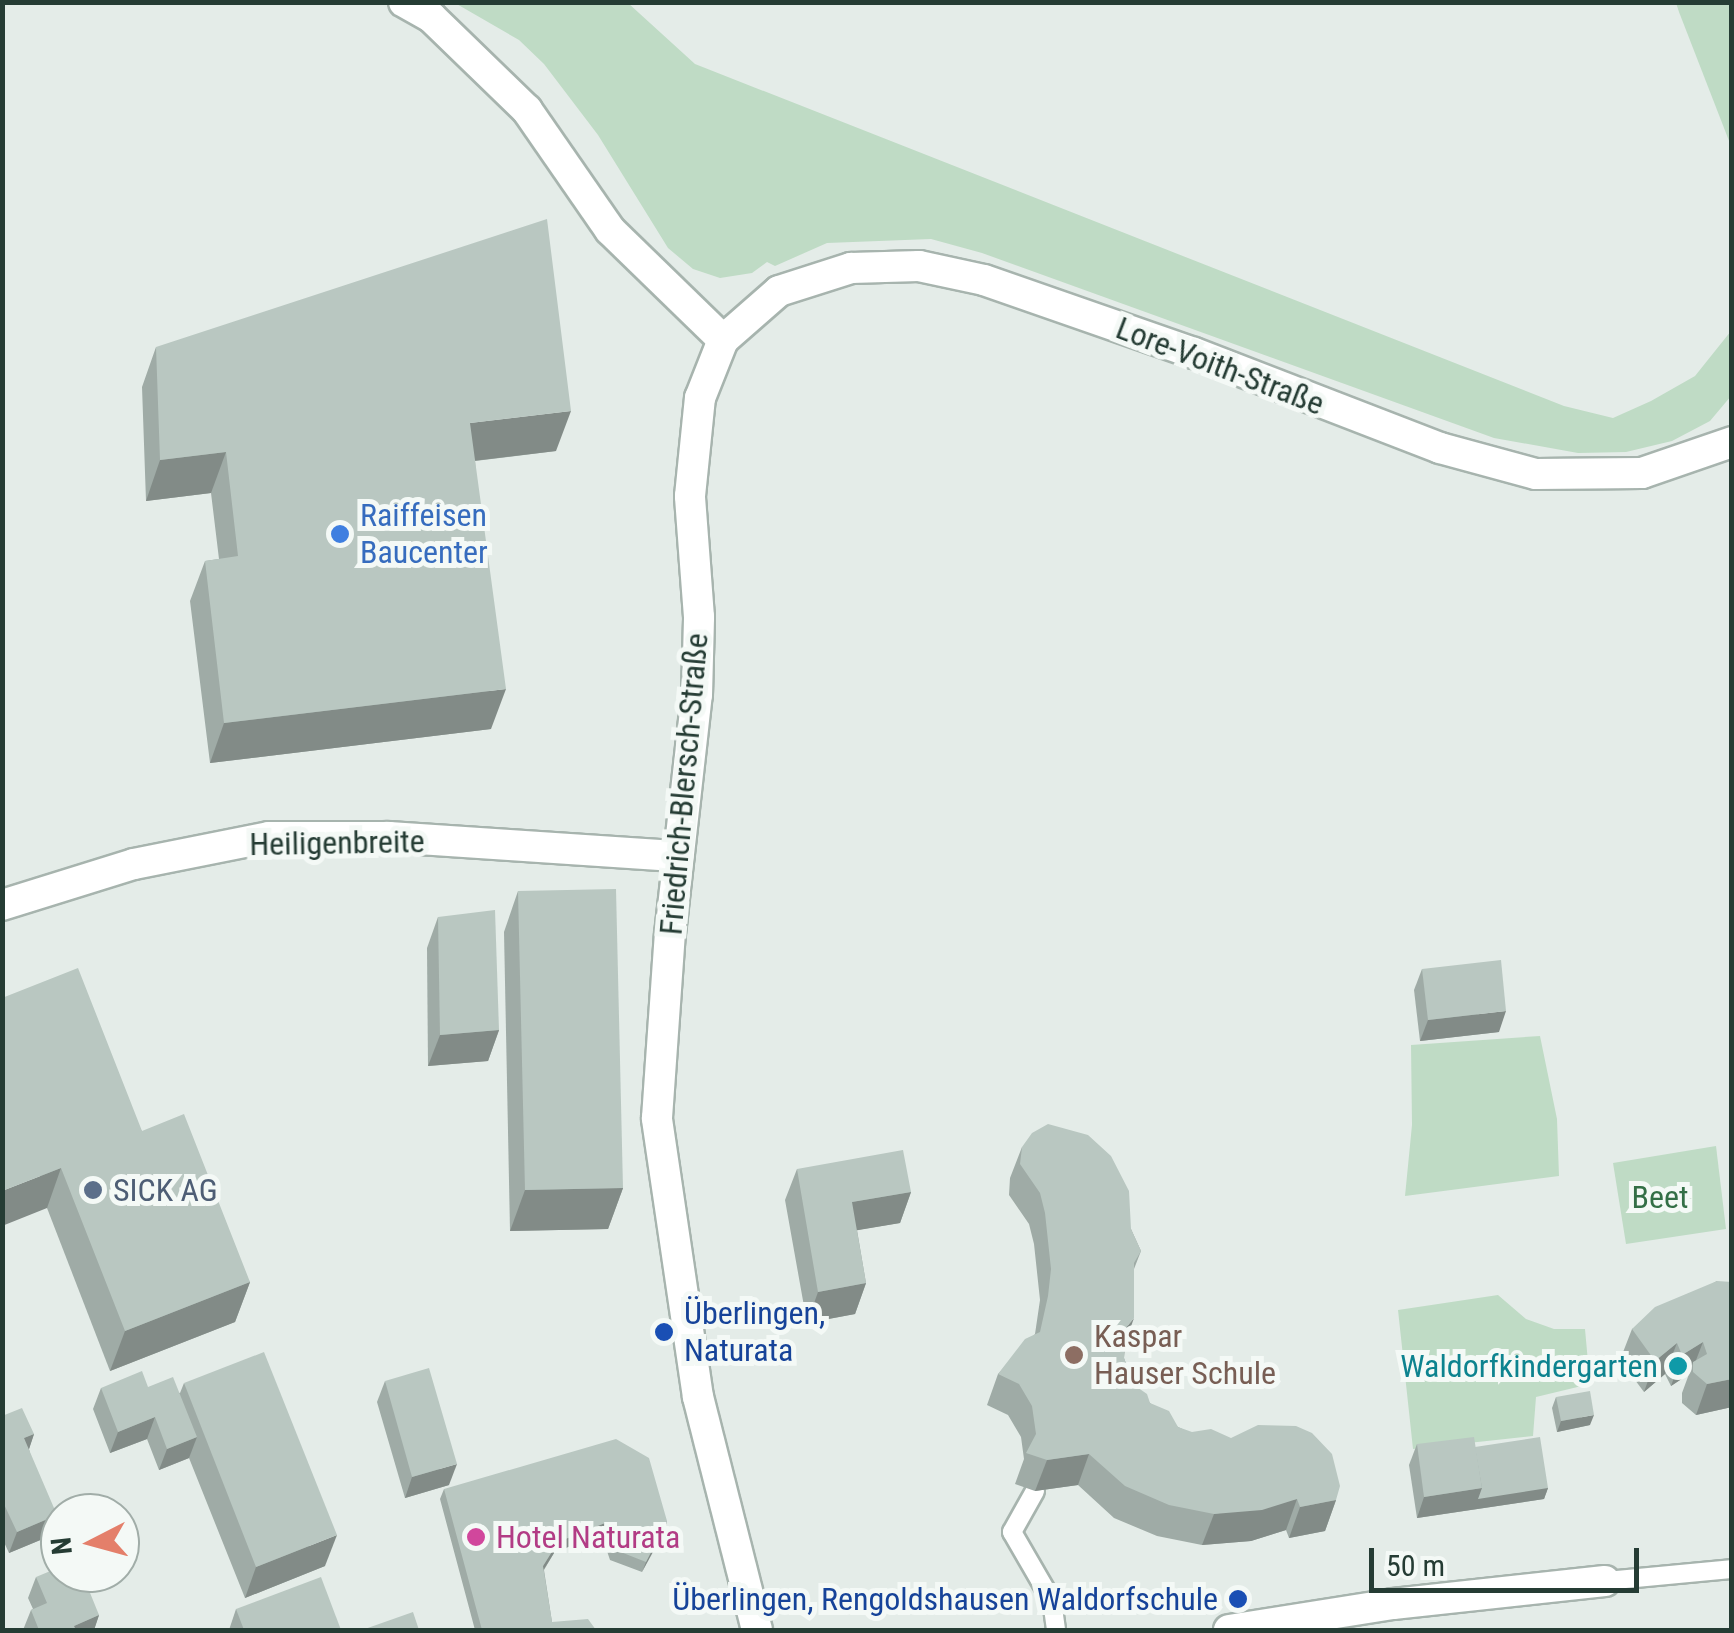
<!DOCTYPE html>
<html>
<head>
<meta charset="utf-8">
<style>
	body { margin:0 }
	#map { position:relative; width:1734px; height:1633px; overflow:hidden; background:#e4ece8; font-family:"Roboto Condensed",sans-serif }
	div>[style] { position:absolute }
	.green>* { inset:0; background:#bfdbc5 }
	.roads { filter:drop-shadow(2px 0 #a7b4ae) drop-shadow(-2px 0 #a7b4ae) drop-shadow(0 2px #a7b4ae) drop-shadow(0 -2px #a7b4ae) }
	.lane>* { height:18px; margin:-9px; padding:0 9px; transform-origin:9px; border-radius:9px; background:#fff }
	.street>* { height:30px; margin:-15px; padding:0 15px; transform-origin:15px; border-radius:15px; background:#fff }
	.wall>* { inset:0; background:#9faba6 }
	.shaded-wall>* { inset:0; background:#828b87 }
	.building>* { inset:0; background:#b9c7c1 }
	.dots>* { width:28px; height:28px; translate:-50% -50%; box-sizing:border-box; border:5px solid #f4f9f6; border-radius:50% }
	span { translate:-50% -50%; white-space:nowrap; text-align:center; line-height:1.15; -webkit-text-stroke:10px #f4f9f6; paint-order:stroke }
	.street-label { font-size:32px; color:#253c34 }
	.shop-label { font-size:32px; color:#366cbe }
	.left { translate:0 -50%; text-align:left }
	.service-label { font-size:32px; color:#4e5e75 }
	.park-label { font-size:32px; color:#336f46 }
	.transit-label { font-size:32px; color:#164399 }
	.right { translate:-100% -50%; text-align:right }
	.education-label { font-size:32px; color:#785e54 }
	.culture-label { font-size:32px; color:#0d838f }
	.hotel-label { font-size:32px; color:#b23c85 }
	.frame { position:absolute; inset:0; border:5px solid #253c34; pointer-events:none }
	.north { position:absolute; left:40px; top:1493px; width:100px; height:100px; box-sizing:border-box; background:#f4f9f6; border:2px solid #a1ada8; border-radius:50%; rotate:264deg; font-size:28px; font-weight:700; line-height:40px; text-align:center; color:#253c34 }
	.north::after { content:''; display:block; margin:auto; width:35px; height:45px; background:#e47f6a; clip-path:polygon(50% 0,100% 100%,50% 72%,0 100%) }
	.scale { position:absolute; left:1369px; top:1548px; width:270px; height:45px; box-sizing:border-box; border:5px solid #253c34; border-top:0; padding-left:12px; font-size:30px; line-height:35px; white-space:nowrap; color:#253c34; -webkit-text-stroke:8px #f4f9f6; paint-order:stroke }
</style>
</head>
<body>
<div id="map">
	<div class="green">
		<div style="clip-path:polygon(455px 3px,628px 3px,695px 64px,1564px 406px,1613px 418px,1651px 401px,1695px 376px,1731px 331px,1731px 396px,1710px 421px,1672px 441px,1626px 452px,1578px 453px,1494px 438px,982px 253px,931px 239px,827px 243px,775px 266px,767px 262px,752px 273px,720px 278px,693px 269px,668px 248px,598px 135px,544px 64px,519px 40px)"></div>
		<div style="clip-path:polygon(1676px 3px,1731px 3px,1731px 146px,1679px 12px)"></div>
		<div style="clip-path:polygon(1540px 1036px,1557px 1119px,1559px 1176px,1405px 1196px,1412px 1125px,1411px 1045px)"></div>
		<div style="clip-path:polygon(1716px 1146px,1726px 1229px,1626px 1244px,1613px 1163px)"></div>
		<div style="clip-path:polygon(1498px 1295px,1526px 1319px,1554px 1329px,1585px 1329px,1590px 1384px,1536px 1397px,1533px 1436px,1413px 1449px,1398px 1310px)"></div>
	</div>
	<div class="roads">
		<div class="lane">
			<div style="left:1035px;top:1491px;width:47px;rotate:119.3deg"></div>
			<div style="left:1012px;top:1532px;width:80px;rotate:59.9deg"></div>
			<div style="left:1052px;top:1601px;width:29px;rotate:82deg"></div>
			<div style="left:1605px;top:1581px;width:128px;rotate:-5.4deg"></div>
		</div>
		<div class="street">
			<div style="left:404px;top:2px;width:31px;rotate:29deg"></div>
			<div style="left:431px;top:17px;width:134px;rotate:44.1deg"></div>
			<div style="left:527px;top:110px;width:146px;rotate:55.3deg"></div>
			<div style="left:610px;top:230px;width:158px;rotate:44.2deg"></div>
			<div style="left:2px;top:905px;width:138px;rotate:-17.3deg"></div>
			<div style="left:134px;top:864px;width:138px;rotate:-11.3deg"></div>
			<div style="left:269px;top:837px;width:120px"></div>
			<div style="left:389px;top:837px;width:290px;rotate:3.8deg"></div>
			<div style="left:757px;top:1630px;width:240px;rotate:-104.2deg"></div>
			<div style="left:698px;top:1397px;width:282px;rotate:-98.4deg"></div>
			<div style="left:657px;top:1118px;width:184px;rotate:-86deg"></div>
			<div style="left:670px;top:934px;width:241px;rotate:-83.6deg"></div>
			<div style="left:697px;top:695px;width:78px;rotate:-88.5deg"></div>
			<div style="left:699px;top:617px;width:121px;rotate:-94.3deg"></div>
			<div style="left:690px;top:496px;width:99px;rotate:-84.2deg"></div>
			<div style="left:700px;top:398px;width:62px;rotate:-68.4deg"></div>
			<div style="left:723px;top:340px;width:74px;rotate:-41.2deg"></div>
			<div style="left:779px;top:291px;width:76px;rotate:-17.7deg"></div>
			<div style="left:851px;top:268px;width:68px;rotate:-1.7deg"></div>
			<div style="left:919px;top:266px;width:66px;rotate:12.2deg"></div>
			<div style="left:984px;top:280px;width:222px;rotate:19.2deg"></div>
			<div style="left:1194px;top:353px;width:264px;rotate:21.1deg"></div>
			<div style="left:1440px;top:448px;width:99px;rotate:15.2deg"></div>
			<div style="left:1536px;top:474px;width:106px;rotate:-0.5deg"></div>
			<div style="left:1642px;top:473px;width:95px;rotate:-19deg"></div>
			<div style="left:1229px;top:1630px;width:166px;rotate:-9deg"></div>
			<div style="left:1393px;top:1604px;width:213px;rotate:-6.2deg"></div>
		</div>
	</div>
	<div class="wall">
		<div style="clip-path:polygon(156px 347px,556px 451px,475px 461px,491px 729px,210px 763px,190px 601px,205px 561px,219px 559px,211px 493px,146px 501px,142px 387px)"></div>
		<div style="clip-path:polygon(518px 891px,623px 1188px,608px 1229px,510px 1231px,504px 932px)"></div>
		<div style="clip-path:polygon(438px 917px,499px 1030px,488px 1061px,428px 1066px,427px 948px)"></div>
		<div style="clip-path:polygon(1422px 969px,1499px 1032px,1420px 1041px,1414px 990px)"></div>
		<div style="clip-path:polygon(2px 998px,142px 1131px,250px 1282px,235px 1322px,110px 1371px,47px 1208px)"></div>
		<div style="clip-path:polygon(1022px 1147px,1131px 1229px,1141px 1251px,1134px 1269px,1124px 1358px,1134px 1385px,1150px 1403px,1178px 1427px,1336px 1500px,1325px 1531px,1289px 1538px,1286px 1530px,1251px 1541px,1202px 1545px,1157px 1536px,1114px 1518px,1078px 1485px,1035px 1491px,1015px 1484px,1024px 1459px,1021px 1437px,1008px 1415px,987px 1405px,998px 1374px,1035px 1334px,1040px 1300px,1034px 1244px,1029px 1224px,1009px 1195px,1010px 1178px)"></div>
		<div style="clip-path:polygon(797px 1169px,911px 1192px,900px 1223px,857px 1230px,866px 1283px,855px 1314px,807px 1323px,785px 1200px)"></div>
		<div style="clip-path:polygon(1717px 1281px,1732px 1407px,1696px 1415px,1682px 1403px,1682px 1393px,1689px 1374px,1671px 1386px,1665px 1374px,1644px 1392px,1620px 1360px,1632px 1329px)"></div>
		<div style="clip-path:polygon(385px 1381px,449px 1485px,405px 1498px,377px 1402px)"></div>
		<div style="clip-path:polygon(184px 1383px,325px 1566px,245px 1598px,189px 1458px,159px 1470px,147px 1439px,110px 1453px,93px 1409px,101px 1388px,148px 1387px,180px 1393px)"></div>
		<div style="clip-path:polygon(1556px 1397px,1590px 1425px,1557px 1432px,1552px 1408px)"></div>
		<div style="clip-path:polygon(2px 1416px,34px 1434px,29px 1449px,50px 1536px,9px 1553px,2px 1538px)"></div>
		<div style="clip-path:polygon(1417px 1444px,1475px 1447px,1548px 1488px,1544px 1499px,1417px 1518px,1409px 1465px)"></div>
		<div style="clip-path:polygon(444px 1489px,667px 1521px,642px 1572px,610px 1560px,601px 1533px,554px 1553px,544px 1570px,552px 1622px,596px 1630px,475px 1630px,440px 1499px)"></div>
		<div style="clip-path:polygon(36px 1577px,99px 1615px,94px 1630px,23px 1630px,31px 1610px,33px 1609px,28px 1598px)"></div>
		<div style="clip-path:polygon(236px 1609px,341px 1630px,229px 1630px)"></div>
	</div>
	<div class="shaded-wall">
		<div style="clip-path:polygon(571px 411px,556px 451px,456px 463px,470px 423px)"></div>
		<div style="clip-path:polygon(226px 452px,211px 493px,146px 501px,160px 460px)"></div>
		<div style="clip-path:polygon(506px 689px,491px 729px,210px 763px,224px 723px)"></div>
		<div style="clip-path:polygon(1506px 1011px,1499px 1032px,1420px 1041px,1428px 1020px)"></div>
		<div style="clip-path:polygon(499px 1030px,488px 1061px,428px 1066px,440px 1035px)"></div>
		<div style="clip-path:polygon(61px 1168px,47px 1208px,2px 1226px,2px 1191px)"></div>
		<div style="clip-path:polygon(623px 1188px,608px 1229px,510px 1231px,525px 1190px)"></div>
		<div style="clip-path:polygon(911px 1192px,900px 1223px,841px 1233px,852px 1202px)"></div>
		<div style="clip-path:polygon(250px 1282px,235px 1322px,110px 1371px,125px 1331px)"></div>
		<div style="clip-path:polygon(866px 1283px,855px 1314px,807px 1323px,818px 1292px)"></div>
		<div style="clip-path:polygon(1134px 1318px,1123px 1349px,1124px 1330px)"></div>
		<div style="clip-path:polygon(1703px 1342px,1693px 1368px,1693px 1362px,1689px 1374px,1671px 1386px,1682px 1355px)"></div>
		<div style="clip-path:polygon(1677px 1343px,1665px 1374px,1644px 1392px,1655px 1361px)"></div>
		<div style="clip-path:polygon(1732px 1379px,1732px 1407px,1696px 1415px,1707px 1384px)"></div>
		<div style="clip-path:polygon(1594px 1415px,1590px 1425px,1557px 1432px,1561px 1421px)"></div>
		<div style="clip-path:polygon(155px 1417px,147px 1439px,110px 1453px,118px 1432px)"></div>
		<div style="clip-path:polygon(34px 1434px,27px 1455px,24px 1438px)"></div>
		<div style="clip-path:polygon(197px 1437px,189px 1458px,159px 1470px,167px 1449px)"></div>
		<div style="clip-path:polygon(1089px 1454px,1078px 1485px,1035px 1491px,1047px 1460px)"></div>
		<div style="clip-path:polygon(457px 1464px,449px 1485px,405px 1498px,412px 1477px)"></div>
		<div style="clip-path:polygon(1482px 1488px,1548px 1488px,1544px 1499px,1417px 1518px,1424px 1497px)"></div>
		<div style="clip-path:polygon(1297px 1499px,1286px 1530px,1251px 1541px,1202px 1545px,1214px 1514px)"></div>
		<div style="clip-path:polygon(1336px 1500px,1325px 1531px,1289px 1538px,1300px 1507px)"></div>
		<div style="clip-path:polygon(57px 1515px,50px 1536px,9px 1553px,17px 1532px)"></div>
		<div style="clip-path:polygon(667px 1521px,664px 1532px,642px 1572px,646px 1562px)"></div>
		<div style="clip-path:polygon(605px 1523px,601px 1533px,554px 1553px,539px 1577px,543px 1566px,558px 1542px)"></div>
		<div style="clip-path:polygon(337px 1535px,325px 1566px,245px 1598px,256px 1567px)"></div>
		<div style="clip-path:polygon(99px 1615px,94px 1630px,72px 1630px,74px 1626px)"></div>
	</div>
	<div class="building">
		<div style="clip-path:polygon(547px 219px,571px 411px,470px 423px,506px 689px,224px 723px,205px 561px,238px 556px,226px 452px,160px 460px,156px 347px)"></div>
		<div style="clip-path:polygon(616px 889px,623px 1188px,525px 1190px,518px 891px)"></div>
		<div style="clip-path:polygon(495px 910px,499px 1030px,440px 1035px,438px 917px)"></div>
		<div style="clip-path:polygon(1501px 960px,1506px 1011px,1428px 1020px,1422px 969px)"></div>
		<div style="clip-path:polygon(78px 968px,142px 1131px,184px 1114px,250px 1282px,125px 1331px,61px 1168px,2px 1191px,2px 998px)"></div>
		<div style="clip-path:polygon(1048px 1124px,1088px 1135px,1111px 1156px,1129px 1191px,1131px 1229px,1141px 1251px,1134px 1263px,1134px 1318px,1124px 1330px,1124px 1358px,1134px 1385px,1147px 1394px,1150px 1403px,1169px 1411px,1178px 1427px,1192px 1432px,1211px 1429px,1231px 1438px,1258px 1425px,1296px 1426px,1312px 1433px,1332px 1454px,1340px 1486px,1336px 1500px,1300px 1507px,1297px 1499px,1262px 1510px,1214px 1514px,1169px 1505px,1125px 1486px,1089px 1454px,1047px 1460px,1026px 1453px,1036px 1434px,1032px 1406px,1019px 1384px,998px 1374px,1025px 1339px,1040px 1332px,1048px 1296px,1051px 1269px,1045px 1213px,1040px 1193px,1020px 1164px,1022px 1147px,1032px 1133px)"></div>
		<div style="clip-path:polygon(903px 1150px,911px 1192px,852px 1202px,866px 1283px,818px 1292px,797px 1169px)"></div>
		<div style="clip-path:polygon(1717px 1281px,1732px 1282px,1732px 1379px,1707px 1384px,1693px 1372px,1693px 1362px,1707px 1354px,1703px 1342px,1682px 1355px,1677px 1343px,1655px 1361px,1632px 1329px,1655px 1307px)"></div>
		<div style="clip-path:polygon(264px 1352px,337px 1535px,256px 1567px,184px 1383px)"></div>
		<div style="clip-path:polygon(429px 1368px,457px 1464px,412px 1477px,385px 1381px)"></div>
		<div style="clip-path:polygon(142px 1371px,148px 1387px,173px 1377px,197px 1437px,167px 1449px,155px 1417px,118px 1432px,101px 1388px)"></div>
		<div style="clip-path:polygon(1590px 1391px,1594px 1415px,1561px 1421px,1556px 1397px)"></div>
		<div style="clip-path:polygon(22px 1408px,34px 1434px,24px 1438px,57px 1515px,17px 1532px,2px 1500px,2px 1416px)"></div>
		<div style="clip-path:polygon(1474px 1437px,1482px 1488px,1424px 1497px,1417px 1444px)"></div>
		<div style="clip-path:polygon(1540px 1437px,1548px 1488px,1478px 1499px,1482px 1488px,1475px 1447px)"></div>
		<div style="clip-path:polygon(616px 1439px,649px 1458px,667px 1521px,646px 1562px,613px 1549px,605px 1523px,558px 1542px,543px 1566px,552px 1622px,588px 1619px,596px 1630px,482px 1630px,444px 1489px)"></div>
		<div style="clip-path:polygon(60px 1567px,60px 1573px,82px 1573px,99px 1615px,74px 1626px,76px 1630px,39px 1630px,31px 1610px,47px 1603px,36px 1577px)"></div>
		<div style="clip-path:polygon(321px 1577px,341px 1630px,244px 1630px,236px 1609px)"></div>
		<div style="clip-path:polygon(413px 1612px,419px 1630px,362px 1630px)"></div>
	</div>
	<div class="dots">
		<div style="left:340px;top:534px;background:#3f7fe0"></div>
		<div style="left:93px;top:1190px;background:#5c6f8a"></div>
		<div style="left:664px;top:1332px;background:#1a4fb4"></div>
		<div style="left:1074px;top:1355px;background:#8d6e63"></div>
		<div style="left:1678px;top:1366px;background:#0f9aa8"></div>
		<div style="left:476px;top:1537px;background:#d1479c"></div>
		<div style="left:1238px;top:1599px;background:#1a4fb4"></div>
	</div>
	<div class="street-label">
		<span style="left:1220px;top:366px;rotate:21deg">Lore-Voith-Straße</span>
		<span style="left:684px;top:784px;rotate:-85deg">Friedrich-Blersch-Straße</span>
		<span style="left:337px;top:843px;rotate:-1deg">Heiligenbreite</span>
	</div>
	<div class="shop-label">
		<span class="left" style="left:360px;top:534px">Raiffeisen<br>Baucenter</span>
	</div>
	<div class="service-label">
		<span class="left" style="left:113px;top:1190px">SICK AG</span>
	</div>
	<div class="park-label">
		<span style="left:1660px;top:1197px">Beet</span>
	</div>
	<div class="transit-label">
		<span class="left" style="left:684px;top:1332px">Überlingen,<br>Naturata</span>
		<span class="right" style="left:1218px;top:1599px">Überlingen, Rengoldshausen Waldorfschule</span>
	</div>
	<div class="education-label">
		<span class="left" style="left:1094px;top:1355px">Kaspar<br>Hauser Schule</span>
	</div>
	<div class="culture-label">
		<span class="right" style="left:1658px;top:1366px">Waldorfkindergarten</span>
	</div>
	<div class="hotel-label">
		<span class="left" style="left:496px;top:1537px">Hotel Naturata</span>
	</div>
	<div class="frame"></div>
	<div class="north">N</div>
	<div class="scale">50 m</div>
</div>
</body>
</html>
